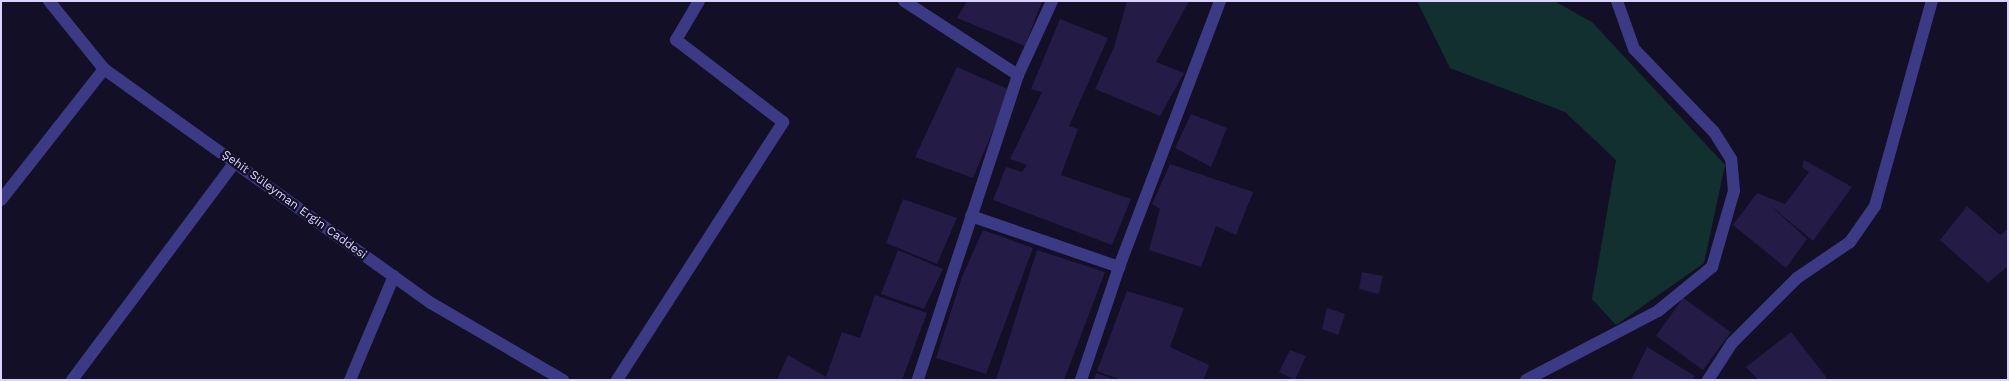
<!DOCTYPE html>
<html>
<head>
<meta charset="utf-8">
<style>
	body { margin:0 }
	#map { position:relative; width:2009px; height:381px; overflow:hidden; background:#130f26; font-family:"Work Sans",sans-serif }
	div>[style] { position:absolute }
	.green>* { inset:0; background:#12302f }
	.building>* { inset:0; background:#241b47 }
	.street>* { height:12px; margin:-6px; padding:0 6px; transform-origin:6px; border-radius:6px; background:#3d3a85 }
	span { translate:-50% -50%; white-space:nowrap; text-align:center; line-height:1.15; -webkit-text-stroke:4.5px #130f26; paint-order:stroke }
	.street-label { font-size:12px; color:#d9d4ff }
	.frame { position:absolute; inset:0; border:2px solid #d9d4ff; pointer-events:none }
</style>
</head>
<body>
<div id="map">
	<div class="green">
		<div style="clip-path:polygon(1417px 1px,1554px 1px,1592px 22px,1725px 165px,1704px 263px,1616px 325px,1592px 299px,1616px 160px,1565px 112px,1450px 68px)"></div>
	</div>
	<div class="building">
		<div style="clip-path:polygon(967px 1px,1042px 1px,1025px 46px,957px 18px)"></div>
		<div style="clip-path:polygon(1127px 1px,1189px 1px,1156px 62px,1184px 73px,1160px 116px,1095px 89px,1114px 47px)"></div>
		<div style="clip-path:polygon(1060px 19px,1108px 38px,1069px 126px,1078px 129px,1061px 175px,1131px 199px,1112px 245px,993px 200px,1006px 167px,1022px 172px,1027px 165px,1010px 159px,1042px 92px,1031px 89px)"></div>
		<div style="clip-path:polygon(957px 67px,1010px 90px,973px 178px,915px 157px)"></div>
		<div style="clip-path:polygon(1191px 114px,1227px 128px,1211px 167px,1175px 148px)"></div>
		<div style="clip-path:polygon(1804px 160px,1852px 187px,1813px 241px,1770px 205px,1807px 239px,1786px 268px,1733px 225px,1757px 193px,1785px 204px,1809px 172px,1802px 167px)"></div>
		<div style="clip-path:polygon(1170px 164px,1253px 192px,1236px 235px,1216px 226px,1201px 267px,1149px 250px,1160px 209px,1152px 204px)"></div>
		<div style="clip-path:polygon(903px 199px,957px 218px,937px 264px,886px 243px)"></div>
		<div style="clip-path:polygon(1967px 206px,2000px 235px,2008px 229px,2008px 266px,1988px 283px,1940px 240px)"></div>
		<div style="clip-path:polygon(983px 230px,1033px 248px,986px 374px,936px 358px,962px 277px)"></div>
		<div style="clip-path:polygon(898px 250px,943px 269px,924px 309px,881px 294px)"></div>
		<div style="clip-path:polygon(1037px 250px,1105px 272px,1064px 380px,996px 380px)"></div>
		<div style="clip-path:polygon(1362px 272px,1383px 276px,1379px 294px,1359px 289px)"></div>
		<div style="clip-path:polygon(1127px 291px,1184px 308px,1170px 347px,1209px 365px,1204px 380px,1121px 380px,1097px 371px)"></div>
		<div style="clip-path:polygon(875px 295px,927px 313px,902px 380px,777px 380px,788px 355px,826px 377px,842px 332px,860px 338px)"></div>
		<div style="clip-path:polygon(1683px 298px,1731px 332px,1703px 370px,1656px 336px)"></div>
		<div style="clip-path:polygon(1327px 308px,1345px 314px,1338px 335px,1322px 329px)"></div>
		<div style="clip-path:polygon(1791px 332px,1827px 378px,1824px 380px,1758px 380px,1746px 367px)"></div>
		<div style="clip-path:polygon(1647px 347px,1695px 376px,1692px 380px,1631px 380px)"></div>
		<div style="clip-path:polygon(1290px 350px,1306px 356px,1295px 380px,1279px 372px)"></div>
		<div style="clip-path:polygon(1096px 373px,1114px 379px,1114px 380px,1094px 380px)"></div>
	</div>
	<div class="street">
		<div style="left:49px;top:1px;width:87px;rotate:51deg"></div>
		<div style="left:104px;top:69px;width:402px;rotate:35.6deg"></div>
		<div style="left:431px;top:303px;width:153px;rotate:30.3deg"></div>
		<div style="left:904px;top:1px;width:136px;rotate:33deg"></div>
		<div style="left:1018px;top:75px;width:321px;rotate:108.2deg"></div>
		<div style="left:1018px;top:75px;width:81px;rotate:-65.3deg"></div>
		<div style="left:1px;top:200px;width:167px;rotate:-51.8deg"></div>
		<div style="left:971px;top:216px;width:157px;rotate:19deg"></div>
		<div style="left:72px;top:380px;width:272px;rotate:-53.2deg"></div>
		<div style="left:350px;top:380px;width:113px;rotate:-67.1deg"></div>
		<div style="left:617px;top:380px;width:307px;rotate:-57.2deg"></div>
		<div style="left:783px;top:122px;width:135px;rotate:-142.5deg"></div>
		<div style="left:676px;top:40px;width:45px;rotate:-59.5deg"></div>
		<div style="left:1081px;top:380px;width:119px;rotate:-71.4deg"></div>
		<div style="left:1119px;top:267px;width:285px;rotate:-69.2deg"></div>
		<div style="left:1526px;top:380px;width:149px;rotate:-27.6deg"></div>
		<div style="left:1658px;top:311px;width:70px;rotate:-39.2deg"></div>
		<div style="left:1712px;top:267px;width:79px;rotate:-73.9deg"></div>
		<div style="left:1734px;top:191px;width:32px;rotate:-95deg"></div>
		<div style="left:1731px;top:159px;width:32px;rotate:-122deg"></div>
		<div style="left:1714px;top:132px;width:115px;rotate:-133.9deg"></div>
		<div style="left:1634px;top:49px;width:51px;rotate:-109.5deg"></div>
		<div style="left:1708px;top:380px;width:44px;rotate:-57deg"></div>
		<div style="left:1732px;top:343px;width:92px;rotate:-45deg"></div>
		<div style="left:1797px;top:278px;width:64px;rotate:-34.2deg"></div>
		<div style="left:1850px;top:242px;width:44px;rotate:-55.2deg"></div>
		<div style="left:1875px;top:206px;width:213px;rotate:-74.5deg"></div>
	</div>
	<div class="street-label">
		<span style="left:294px;top:205px;rotate:36deg">Şehit Süleyman Ergin Caddesi</span>
	</div>
	<div class="frame"></div>
</div>
</body>
</html>
